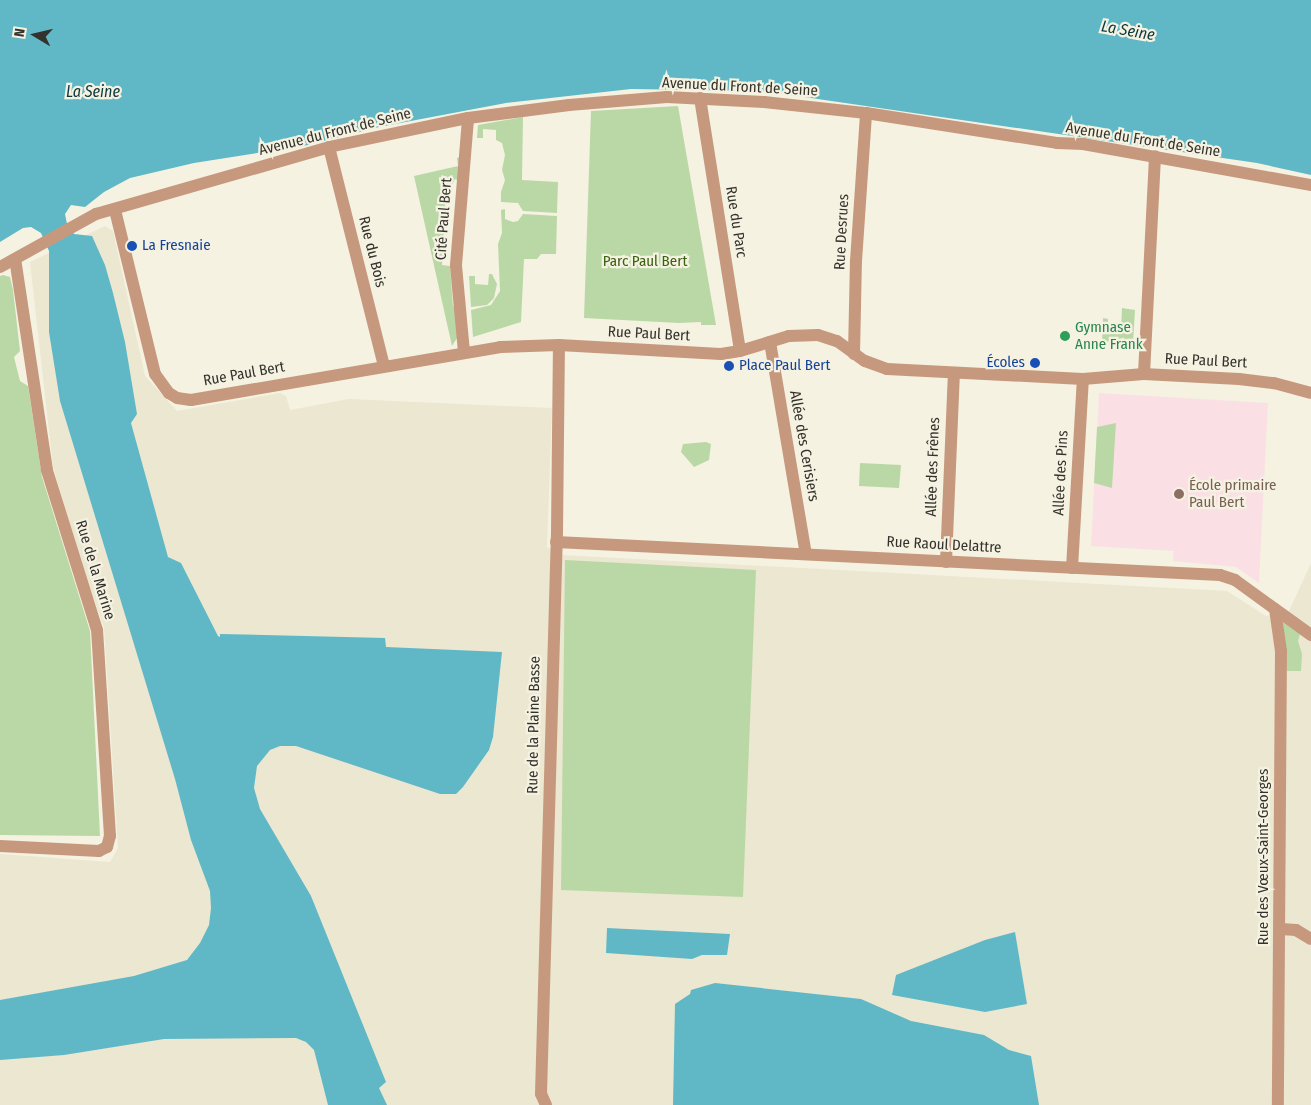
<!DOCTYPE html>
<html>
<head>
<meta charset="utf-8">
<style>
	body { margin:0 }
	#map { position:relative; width:1311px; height:1105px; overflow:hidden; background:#f5f2e2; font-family:"Fira Sans Condensed",sans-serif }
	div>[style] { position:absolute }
	.built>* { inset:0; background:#ebe7d1 }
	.education>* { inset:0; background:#fae0e5 }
	.green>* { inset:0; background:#bad8a6 }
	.water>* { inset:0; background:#60b8c6 }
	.minor>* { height:12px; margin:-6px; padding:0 6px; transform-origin:6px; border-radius:6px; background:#c6997e }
	.dots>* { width:14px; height:14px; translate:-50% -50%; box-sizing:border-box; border:2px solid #f5f2e2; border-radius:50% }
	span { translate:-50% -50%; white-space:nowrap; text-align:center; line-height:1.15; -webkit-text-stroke:4.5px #f5f2e2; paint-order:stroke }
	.street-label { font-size:15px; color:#33322c }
	.transit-label { font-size:15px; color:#164399 }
	.left { translate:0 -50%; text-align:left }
	.right { translate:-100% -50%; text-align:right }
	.park-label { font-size:15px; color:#39610f }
	.leisure-label { font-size:15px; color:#27864d }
	.education-label { font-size:15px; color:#785e54 }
	.water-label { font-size:16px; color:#0c373d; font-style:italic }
	.north { position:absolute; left:10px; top:10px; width:50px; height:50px; -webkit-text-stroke:4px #f5f2e2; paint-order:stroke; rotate:279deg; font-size:14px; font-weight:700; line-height:20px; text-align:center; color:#33322c }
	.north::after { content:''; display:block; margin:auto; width:18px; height:22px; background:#33322c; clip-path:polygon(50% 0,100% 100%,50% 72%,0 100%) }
</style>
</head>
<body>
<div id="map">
	<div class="built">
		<div style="clip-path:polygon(105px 226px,113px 231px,145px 376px,177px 411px,280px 393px,286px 396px,290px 410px,349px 399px,552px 408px,547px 547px,562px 555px,1227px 591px,1266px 616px,1289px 611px,1311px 563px,1311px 1105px,0 1105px,0 854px,110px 862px,118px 848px,104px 627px,82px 566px,53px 467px,30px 262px)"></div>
	</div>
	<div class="education">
		<div style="clip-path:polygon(1099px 393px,1268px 403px,1259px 583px,1236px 567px,1173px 561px,1174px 551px,1091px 546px)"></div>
	</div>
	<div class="green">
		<div style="clip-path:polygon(678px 106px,716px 325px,701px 325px,701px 322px,679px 323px,584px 318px,591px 111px)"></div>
		<div style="clip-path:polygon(523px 117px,522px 180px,558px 182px,557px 213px,523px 211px,518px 203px,501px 202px,501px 192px,505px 180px,502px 170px,505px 155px,502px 143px,496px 140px,496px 130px,483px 129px,483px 138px,477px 138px,478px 125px)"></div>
		<div style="clip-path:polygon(460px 157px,460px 181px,455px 179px,451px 187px,446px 187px,442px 265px,450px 266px,453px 306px,457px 308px,459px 335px,452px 346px,414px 176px,458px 166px,457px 158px)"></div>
		<div style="clip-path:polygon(505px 209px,505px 219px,513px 222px,518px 221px,523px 214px,557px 216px,556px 254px,541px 254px,537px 259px,524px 259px,521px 322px,473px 337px,471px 310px,491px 305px,500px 291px,498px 244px,502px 233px,501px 210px)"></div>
		<div style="clip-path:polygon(489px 274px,492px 274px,497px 284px,494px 298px,487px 305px,471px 307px,469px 276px,475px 276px,475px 284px,488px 285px)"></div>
		<div style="clip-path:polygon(3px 275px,10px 277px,13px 290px,20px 351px,14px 357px,20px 381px,28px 386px,42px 477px,90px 631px,100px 836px,0 835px,0 276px)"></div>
		<div style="clip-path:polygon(1122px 308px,1135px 310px,1133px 343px,1102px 341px,1103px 318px,1108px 319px,1108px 329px,1121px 330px)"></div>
		<div style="clip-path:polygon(1116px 423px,1112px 488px,1094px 483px,1097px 427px)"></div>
		<div style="clip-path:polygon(706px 442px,711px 444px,709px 460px,694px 467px,681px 452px,683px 444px)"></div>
		<div style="clip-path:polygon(860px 463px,901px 465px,899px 488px,859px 486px)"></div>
		<div style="clip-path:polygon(565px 560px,756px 570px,743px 897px,561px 890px)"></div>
		<div style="clip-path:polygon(1283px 622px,1300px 634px,1298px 641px,1302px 654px,1301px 671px,1287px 671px)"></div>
	</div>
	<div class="water">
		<div style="clip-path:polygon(0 0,1311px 0,1311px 175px,1257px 163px,763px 91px,631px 89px,506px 103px,379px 127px,308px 145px,194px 163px,130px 178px,104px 192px,85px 207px,71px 205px,65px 214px,67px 224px,74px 234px,92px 236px,105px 265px,113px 293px,125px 342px,137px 414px,131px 423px,168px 557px,181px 563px,218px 636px,220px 637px,220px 634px,385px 638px,386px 647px,502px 652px,493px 737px,489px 750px,463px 787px,456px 794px,440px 794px,296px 746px,280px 746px,270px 750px,257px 766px,254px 788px,260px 809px,311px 896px,386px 1082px,379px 1088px,387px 1105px,328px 1105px,314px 1050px,306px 1042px,296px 1038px,164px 1039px,64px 1055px,0 1060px,0 1000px,134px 976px,187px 960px,200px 943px,209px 925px,211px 908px,210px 891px,191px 840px,175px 779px,60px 401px,49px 332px,49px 251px,41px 233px,31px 227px,23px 228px,0 242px)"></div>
		<div style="clip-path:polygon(607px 928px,730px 934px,727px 955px,702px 955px,692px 959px,606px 953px)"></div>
		<div style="clip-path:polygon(1015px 932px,1027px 1004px,985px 1012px,892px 995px,896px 975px,985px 940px)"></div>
		<div style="clip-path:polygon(715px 983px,861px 999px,911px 1021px,984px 1035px,1009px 1050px,1031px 1056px,1039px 1105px,673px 1105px,675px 1004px,690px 994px,691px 990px)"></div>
	</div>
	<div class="minor">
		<div style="left:700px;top:98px;width:256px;rotate:81deg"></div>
		<div style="left:329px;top:147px;width:226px;rotate:75.9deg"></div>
		<div style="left:115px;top:210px;width:169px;rotate:76.3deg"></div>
		<div style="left:155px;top:374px;width:24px;rotate:54deg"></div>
		<div style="left:169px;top:393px;width:9px;rotate:32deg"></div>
		<div style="left:177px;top:398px;width:14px;rotate:8deg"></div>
		<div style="left:191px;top:400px;width:314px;rotate:-9.7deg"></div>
		<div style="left:500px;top:347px;width:59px;rotate:-1.9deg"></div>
		<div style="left:559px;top:345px;width:162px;rotate:3.2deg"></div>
		<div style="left:721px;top:354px;width:19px;rotate:-9deg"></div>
		<div style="left:740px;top:351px;width:51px;rotate:-17deg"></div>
		<div style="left:789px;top:336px;width:29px;rotate:-2deg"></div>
		<div style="left:818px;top:335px;width:20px;rotate:18deg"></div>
		<div style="left:837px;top:341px;width:34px;rotate:36deg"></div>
		<div style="left:865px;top:361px;width:23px;rotate:20deg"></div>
		<div style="left:887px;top:369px;width:196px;rotate:2.9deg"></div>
		<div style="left:1083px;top:379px;width:61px;rotate:-4.7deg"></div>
		<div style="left:1144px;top:374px;width:95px;rotate:3deg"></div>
		<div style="left:1239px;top:379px;width:35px;rotate:7deg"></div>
		<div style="left:1274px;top:383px;width:38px;rotate:15deg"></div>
		<div style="left:0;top:267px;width:110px;rotate:-28.9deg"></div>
		<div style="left:96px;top:214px;width:242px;rotate:-16deg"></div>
		<div style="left:329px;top:147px;width:142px;rotate:-11.8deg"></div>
		<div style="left:468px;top:118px;width:102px;rotate:-7.3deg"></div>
		<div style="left:569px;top:105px;width:98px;rotate:-4.7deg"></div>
		<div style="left:667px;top:97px;width:97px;rotate:3deg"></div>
		<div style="left:764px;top:102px;width:103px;rotate:6.2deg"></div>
		<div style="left:866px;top:113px;width:193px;rotate:8.9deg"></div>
		<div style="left:1057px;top:143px;width:26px;rotate:2deg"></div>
		<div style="left:1083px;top:144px;width:232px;rotate:10.2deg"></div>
		<div style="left:770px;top:342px;width:215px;rotate:80.4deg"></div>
		<div style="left:464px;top:352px;width:87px;rotate:-95.3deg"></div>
		<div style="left:456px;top:265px;width:147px;rotate:-85.3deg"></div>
		<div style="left:854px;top:354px;width:93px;rotate:-88.8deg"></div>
		<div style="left:856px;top:261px;width:148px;rotate:-86.1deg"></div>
		<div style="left:1144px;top:374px;width:218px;rotate:-87.1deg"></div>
		<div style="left:556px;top:542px;width:665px;rotate:2.85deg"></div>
		<div style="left:1220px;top:575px;width:16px;rotate:18deg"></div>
		<div style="left:1235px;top:580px;width:94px;rotate:35.9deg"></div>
		<div style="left:946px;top:562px;width:188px;rotate:-87.6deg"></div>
		<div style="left:1072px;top:568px;width:189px;rotate:-86.7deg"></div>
		<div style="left:1275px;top:609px;width:42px;rotate:81.9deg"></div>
		<div style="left:1281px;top:651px;width:454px;rotate:90.4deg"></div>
		<div style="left:0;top:846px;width:99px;rotate:2.9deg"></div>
		<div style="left:99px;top:851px;width:9px;rotate:-27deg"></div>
		<div style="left:107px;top:847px;width:11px;rotate:-75deg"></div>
		<div style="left:110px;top:836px;width:206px;rotate:-93.6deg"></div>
		<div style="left:97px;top:630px;width:168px;rotate:-107.4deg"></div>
		<div style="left:47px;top:470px;width:213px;rotate:-98.6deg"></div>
		<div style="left:1281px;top:929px;width:15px;rotate:4deg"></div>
		<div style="left:1296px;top:930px;width:17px;rotate:31deg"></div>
		<div style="left:546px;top:1105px;width:12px;rotate:-114deg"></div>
		<div style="left:541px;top:1094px;width:562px;rotate:-88.37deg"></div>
		<div style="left:557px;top:532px;width:187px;rotate:-89.4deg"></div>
	</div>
	<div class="dots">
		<div style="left:132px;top:246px;background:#1a4fb4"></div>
		<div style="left:1065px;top:336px;background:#2e9e5b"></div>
		<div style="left:1035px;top:363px;background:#1a4fb4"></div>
		<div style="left:729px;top:366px;background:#1a4fb4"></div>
		<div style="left:1179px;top:494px;background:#8d6e63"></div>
	</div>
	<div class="street-label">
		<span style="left:740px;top:87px;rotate:3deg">Avenue du Front de Seine</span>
		<span style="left:335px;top:132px;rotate:-14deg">Avenue du Front de Seine</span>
		<span style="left:1143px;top:140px;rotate:9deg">Avenue du Front de Seine</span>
		<span style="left:444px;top:219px;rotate:-86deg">Cité Paul Bert</span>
		<span style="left:736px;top:222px;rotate:81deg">Rue du Parc</span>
		<span style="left:842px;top:232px;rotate:-87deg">Rue Desrues</span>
		<span style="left:372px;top:252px;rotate:76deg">Rue du Bois</span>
		<span style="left:649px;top:334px;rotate:3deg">Rue Paul Bert</span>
		<span style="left:1206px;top:361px;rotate:3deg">Rue Paul Bert</span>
		<span style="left:244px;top:374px;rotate:-10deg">Rue Paul Bert</span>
		<span style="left:804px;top:446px;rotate:80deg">Allée des Cerisiers</span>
		<span style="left:933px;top:467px;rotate:-88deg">Allée des Frênes</span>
		<span style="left:1061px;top:473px;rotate:-87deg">Allée des Pins</span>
		<span style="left:944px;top:545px;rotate:3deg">Rue Raoul Delattre</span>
		<span style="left:95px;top:570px;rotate:73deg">Rue de la Marine</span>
		<span style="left:534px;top:725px;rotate:-89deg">Rue de la Plaine Basse</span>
		<span style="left:1264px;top:857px;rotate:-90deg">Rue des Vœux-Saint-Georges</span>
	</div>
	<div class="transit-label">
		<span class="left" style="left:142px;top:246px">La Fresnaie</span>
		<span class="right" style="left:1025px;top:363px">Écoles</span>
		<span class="left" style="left:739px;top:366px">Place Paul Bert</span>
	</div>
	<div class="park-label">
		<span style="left:645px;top:262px">Parc Paul Bert</span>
	</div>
	<div class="leisure-label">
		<span class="left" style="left:1075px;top:336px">Gymnase<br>Anne Frank</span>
	</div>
	<div class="education-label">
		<span class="left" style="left:1189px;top:494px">École primaire<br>Paul Bert</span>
	</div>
	<div class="water-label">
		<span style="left:1128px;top:31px;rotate:10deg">La Seine</span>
		<span style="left:93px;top:92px">La Seine</span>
	</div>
	<div class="north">N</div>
</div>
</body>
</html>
